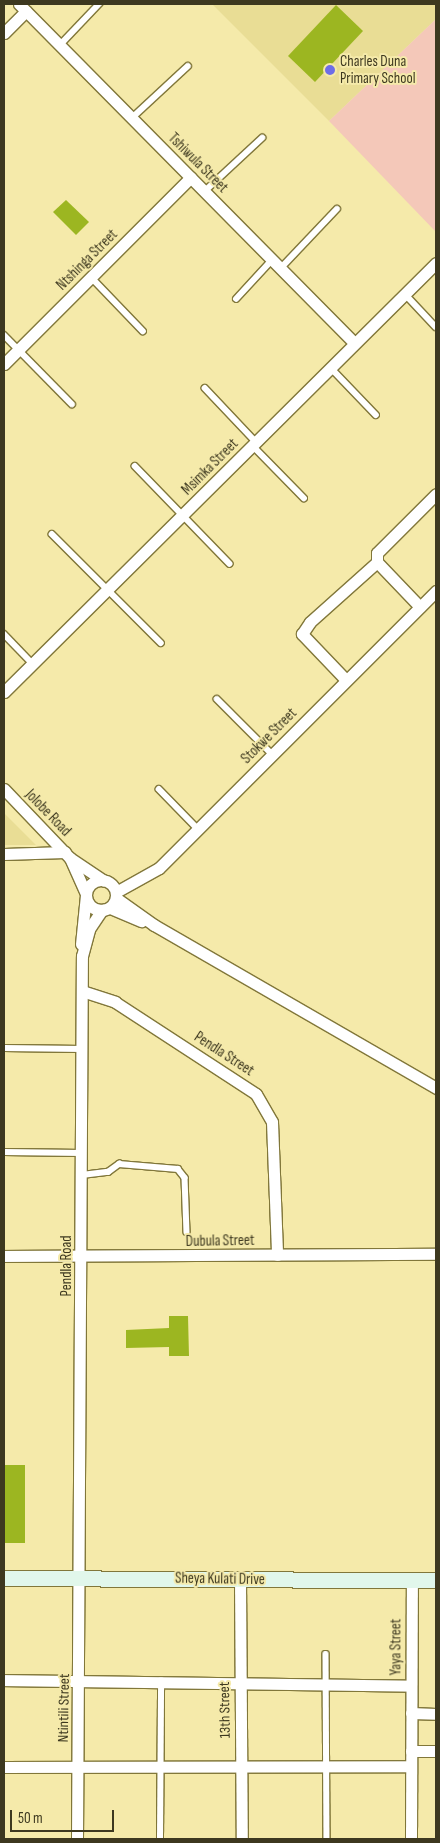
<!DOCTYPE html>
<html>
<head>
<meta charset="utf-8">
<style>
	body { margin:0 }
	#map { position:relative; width:440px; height:1843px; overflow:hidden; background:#f5eaaa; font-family:"Sofia Sans Condensed",sans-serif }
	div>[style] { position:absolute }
	.built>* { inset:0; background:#e9dd95 }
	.green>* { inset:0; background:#f4c8b9 }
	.building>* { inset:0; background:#9cb621 }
	.roads { filter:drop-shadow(1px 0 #81773a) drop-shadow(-1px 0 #81773a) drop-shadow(0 1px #81773a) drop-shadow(0 -1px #81773a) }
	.lane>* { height:5.5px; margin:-2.75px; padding:0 2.75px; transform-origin:2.75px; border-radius:2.75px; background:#fff }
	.street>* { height:11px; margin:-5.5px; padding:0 5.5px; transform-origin:5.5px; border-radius:5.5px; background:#fff }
	.street>.ring { margin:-5.5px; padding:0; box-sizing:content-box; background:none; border:11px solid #fff; border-radius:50% }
	.secondary>* { height:15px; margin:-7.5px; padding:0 7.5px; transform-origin:7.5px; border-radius:7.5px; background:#e1f7eb }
	.dots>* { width:14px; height:14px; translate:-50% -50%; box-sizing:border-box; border:2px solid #f5eaaa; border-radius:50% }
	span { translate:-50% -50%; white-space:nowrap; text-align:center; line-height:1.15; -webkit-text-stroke:4px #f5eaaa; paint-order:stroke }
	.poi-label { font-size:15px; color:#3d381f }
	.left { translate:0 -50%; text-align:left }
	.street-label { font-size:15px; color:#3d381f }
	.frame { position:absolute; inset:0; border:5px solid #3d381f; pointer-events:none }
	.scale { position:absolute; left:10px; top:1810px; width:104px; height:22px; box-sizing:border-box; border:2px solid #3d381f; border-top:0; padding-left:6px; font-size:15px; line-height:18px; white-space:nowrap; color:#3d381f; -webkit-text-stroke:4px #f5eaaa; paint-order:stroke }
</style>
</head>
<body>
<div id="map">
	<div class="built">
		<div style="clip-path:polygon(212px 4px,436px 4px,436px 19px,329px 121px)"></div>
		<div style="clip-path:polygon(4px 813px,36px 845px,4px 845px)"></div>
	</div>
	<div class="green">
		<div style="clip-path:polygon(436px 19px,436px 232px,329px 121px)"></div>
	</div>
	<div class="building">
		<div style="clip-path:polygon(336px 5px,363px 31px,315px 82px,288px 56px)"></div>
		<div style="clip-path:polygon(66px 200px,89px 222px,76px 235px,53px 212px)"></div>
		<div style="clip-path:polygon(169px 1316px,188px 1316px,189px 1356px,169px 1356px,169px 1347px,126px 1348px,126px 1330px,169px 1328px)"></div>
		<div style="clip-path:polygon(4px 1465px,25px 1465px,25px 1543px,4px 1543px)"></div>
	</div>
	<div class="roads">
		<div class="lane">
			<div style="left:60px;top:45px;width:57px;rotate:-46.4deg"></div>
			<div style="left:132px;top:118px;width:76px;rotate:-42.9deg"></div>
			<div style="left:205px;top:191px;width:78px;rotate:-42.9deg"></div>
			<div style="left:281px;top:268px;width:81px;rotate:-46.5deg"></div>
			<div style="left:91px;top:277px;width:75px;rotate:46.1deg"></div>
			<div style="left:405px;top:294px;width:45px;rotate:46.8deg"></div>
			<div style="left:236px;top:299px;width:53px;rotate:-47.3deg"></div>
			<div style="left:4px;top:335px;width:97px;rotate:45.4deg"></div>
			<div style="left:331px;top:368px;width:65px;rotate:46.2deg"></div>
			<div style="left:205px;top:388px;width:74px;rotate:46.6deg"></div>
			<div style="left:253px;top:446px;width:73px;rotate:45.6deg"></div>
			<div style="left:135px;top:466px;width:136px;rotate:45.9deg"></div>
			<div style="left:52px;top:534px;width:154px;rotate:45deg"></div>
			<div style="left:4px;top:634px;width:40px;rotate:46deg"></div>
			<div style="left:217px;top:699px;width:78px;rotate:45deg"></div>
			<div style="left:159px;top:789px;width:56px;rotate:45.7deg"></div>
			<div style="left:4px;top:1048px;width:78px;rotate:0.7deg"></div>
			<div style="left:4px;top:1152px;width:78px;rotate:0.7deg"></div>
			<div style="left:82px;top:1175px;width:26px;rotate:-7deg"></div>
			<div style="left:108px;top:1172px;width:14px;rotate:-36deg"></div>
			<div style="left:119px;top:1164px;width:59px;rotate:4.8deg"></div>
			<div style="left:178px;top:1169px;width:11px;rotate:52deg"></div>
			<div style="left:185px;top:1178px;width:54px;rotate:87.9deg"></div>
			<div style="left:326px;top:1654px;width:185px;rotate:89.7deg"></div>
			<div style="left:160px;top:1839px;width:158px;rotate:-89.6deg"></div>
		</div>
		<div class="street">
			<div style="left:19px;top:4px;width:477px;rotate:45.3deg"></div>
			<div style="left:4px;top:33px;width:31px;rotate:-45deg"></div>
			<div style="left:4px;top:364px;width:264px;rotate:-45deg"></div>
			<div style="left:377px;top:562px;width:9px;rotate:-90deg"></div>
			<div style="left:377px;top:553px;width:83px;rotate:-45deg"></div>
			<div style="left:346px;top:680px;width:64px;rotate:-133.7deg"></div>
			<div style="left:302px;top:634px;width:14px;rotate:-56deg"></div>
			<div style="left:310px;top:622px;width:90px;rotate:-41.8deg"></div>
			<div style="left:377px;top:562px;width:62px;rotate:46.3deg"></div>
			<div style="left:4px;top:692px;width:609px;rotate:-44.8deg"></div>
			<div style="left:4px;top:789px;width:95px;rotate:46.3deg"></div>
			<div style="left:70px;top:858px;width:40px;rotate:34deg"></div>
			<div style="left:4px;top:854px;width:61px;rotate:-1.9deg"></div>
			<div style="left:70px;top:858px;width:39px;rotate:66deg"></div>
			<div class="ring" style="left:86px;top:880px;width:19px;height:19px"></div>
			<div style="left:116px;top:892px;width:49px;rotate:-29.2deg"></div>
			<div style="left:159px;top:868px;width:392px;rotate:-45deg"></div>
			<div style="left:116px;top:898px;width:47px;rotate:35.4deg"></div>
			<div style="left:154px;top:925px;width:326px;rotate:30deg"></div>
			<div style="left:110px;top:908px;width:34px;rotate:23deg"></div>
			<div style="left:81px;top:944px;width:49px;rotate:-84.2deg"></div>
			<div style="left:82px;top:991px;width:35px;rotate:18deg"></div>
			<div style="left:115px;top:1002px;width:168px;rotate:33.1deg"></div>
			<div style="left:256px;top:1094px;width:32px;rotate:60deg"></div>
			<div style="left:272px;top:1122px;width:133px;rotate:87.8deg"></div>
			<div style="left:4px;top:1256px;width:432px;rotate:-0.3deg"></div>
			<div style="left:240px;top:1580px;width:259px;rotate:89.6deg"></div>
			<div style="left:4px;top:1680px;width:407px;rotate:0.8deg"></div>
			<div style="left:411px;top:1713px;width:25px;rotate:2deg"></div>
			<div style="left:411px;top:1751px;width:25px"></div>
			<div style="left:4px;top:1767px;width:407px;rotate:-0.1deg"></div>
			<div style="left:77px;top:1839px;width:883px;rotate:-89.68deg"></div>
			<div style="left:82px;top:956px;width:28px;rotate:-75deg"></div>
			<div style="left:89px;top:929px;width:23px;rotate:-56deg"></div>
			<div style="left:411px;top:1839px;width:259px;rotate:-89.8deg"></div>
		</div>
		<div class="secondary">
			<div style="left:4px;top:1578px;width:432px;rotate:0.3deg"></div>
		</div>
	</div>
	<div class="dots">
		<div style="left:330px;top:70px;background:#6e6de7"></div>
	</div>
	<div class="poi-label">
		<span class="left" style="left:340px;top:70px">Charles Duna<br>Primary School</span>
	</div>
	<div class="street-label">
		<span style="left:198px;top:163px;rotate:45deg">Tshiwula Street</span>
		<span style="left:87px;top:260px;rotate:-45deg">Ntshinga Street</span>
		<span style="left:210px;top:467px;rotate:-45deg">Msimka Street</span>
		<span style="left:269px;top:736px;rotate:-45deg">Stokwe Street</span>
		<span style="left:48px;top:813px;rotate:46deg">Jolobe Road</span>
		<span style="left:224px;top:1054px;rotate:33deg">Pendla Street</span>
		<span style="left:220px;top:1241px;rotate:-1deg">Dubula Street</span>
		<span style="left:67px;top:1266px;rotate:-90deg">Pendla Road</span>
		<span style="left:220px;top:1579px;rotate:1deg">Sheya Kulati Drive</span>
		<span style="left:396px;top:1647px;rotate:-90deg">Yaya Street</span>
		<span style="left:64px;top:1708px;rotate:-89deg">Ntintili Street</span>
		<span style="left:225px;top:1710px;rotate:-91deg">13th Street</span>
	</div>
	<div class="frame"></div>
	<div class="scale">50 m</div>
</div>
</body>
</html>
